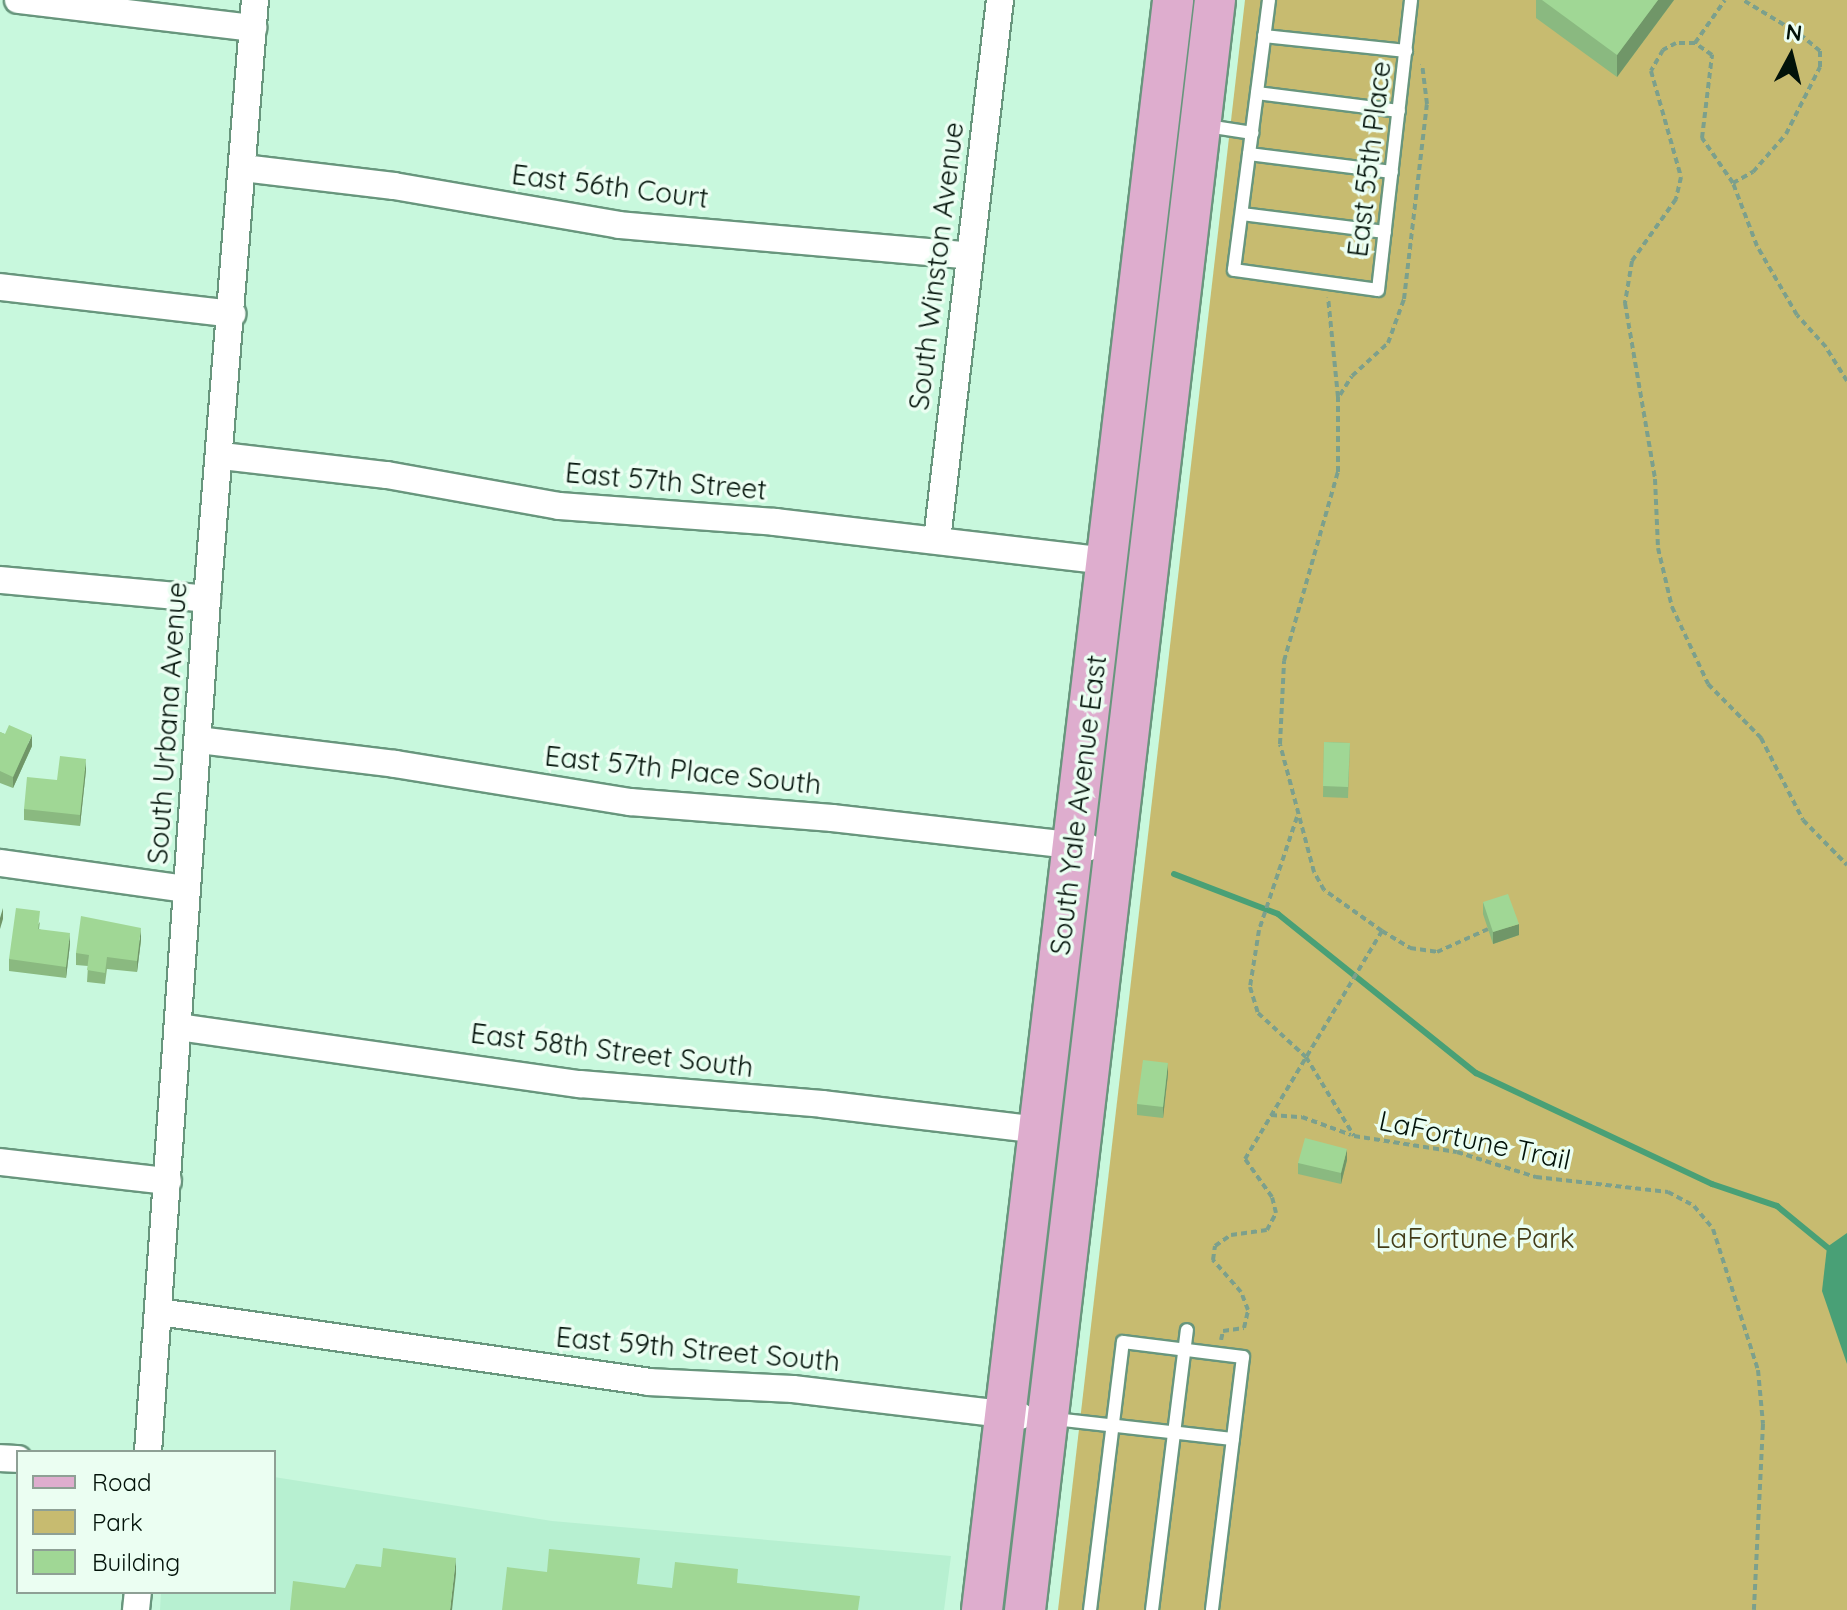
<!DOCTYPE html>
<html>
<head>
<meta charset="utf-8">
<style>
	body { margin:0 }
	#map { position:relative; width:1847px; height:1610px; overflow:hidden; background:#c8f8dd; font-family:Quicksand,sans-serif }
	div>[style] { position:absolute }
	.built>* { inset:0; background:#b7f0d1 }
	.green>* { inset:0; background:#c7bb70 }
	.water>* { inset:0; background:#49a076 }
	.stream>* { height:6px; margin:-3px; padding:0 3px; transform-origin:3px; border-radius:3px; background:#49a076 }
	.path>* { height:4px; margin-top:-2px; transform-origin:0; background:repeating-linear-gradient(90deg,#7ca08c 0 6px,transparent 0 10px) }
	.roads { filter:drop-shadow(2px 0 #68967d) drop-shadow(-2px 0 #68967d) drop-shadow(0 2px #68967d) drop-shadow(0 -2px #68967d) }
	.service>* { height:12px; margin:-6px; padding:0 6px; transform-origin:6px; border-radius:6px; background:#fff }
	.minor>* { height:26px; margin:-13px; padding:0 13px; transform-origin:13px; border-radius:13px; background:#fff }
	.primary>* { height:40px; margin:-20px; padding:0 20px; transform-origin:20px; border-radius:20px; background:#deadce }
	.wall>* { inset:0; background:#8ab980 }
	.shaded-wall>* { inset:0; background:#709668 }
	.building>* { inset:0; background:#a0d795 }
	span { translate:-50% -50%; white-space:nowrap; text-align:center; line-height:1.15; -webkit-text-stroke:7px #ebfef2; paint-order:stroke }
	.street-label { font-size:28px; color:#021209 }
	.park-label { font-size:28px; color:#423c18 }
	.legend { position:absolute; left:16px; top:1450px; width:260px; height:144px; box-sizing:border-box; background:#ebfef2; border:2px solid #8ea095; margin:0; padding:10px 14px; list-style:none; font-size:24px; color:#021209 }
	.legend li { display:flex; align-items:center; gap:16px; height:40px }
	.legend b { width:40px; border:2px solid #8ea095 }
	.north { position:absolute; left:1751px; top:16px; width:80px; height:80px; -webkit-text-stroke:6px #ebfef2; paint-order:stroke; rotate:7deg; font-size:22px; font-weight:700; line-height:32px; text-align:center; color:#021209 }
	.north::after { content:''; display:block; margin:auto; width:28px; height:36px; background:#021209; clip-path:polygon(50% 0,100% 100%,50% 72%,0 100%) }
</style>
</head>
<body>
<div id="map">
	<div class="built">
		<div style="clip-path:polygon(274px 1477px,552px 1521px,951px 1556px,944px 1610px,160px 1610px,161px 1592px,274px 1592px)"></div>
	</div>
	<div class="green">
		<div style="clip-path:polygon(1245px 0,1847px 0,1847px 1610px,1058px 1610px)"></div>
	</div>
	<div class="water">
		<div style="clip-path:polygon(1847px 1233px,1847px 1364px,1822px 1291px,1827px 1247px)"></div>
	</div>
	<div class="stream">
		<div style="left:1174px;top:874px;width:111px;rotate:21deg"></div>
		<div style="left:1278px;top:914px;width:254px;rotate:38.8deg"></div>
		<div style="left:1476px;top:1073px;width:261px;rotate:25.2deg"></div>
		<div style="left:1712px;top:1184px;width:69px;rotate:18.7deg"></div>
		<div style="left:1777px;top:1206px;width:65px;rotate:39.4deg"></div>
	</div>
	<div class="path">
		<div style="left:1695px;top:43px;width:52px;rotate:-55.1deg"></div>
		<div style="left:1733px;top:183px;width:23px;rotate:-29deg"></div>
		<div style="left:1753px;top:172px;width:50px;rotate:-49deg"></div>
		<div style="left:1786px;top:134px;width:75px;rotate:-63.1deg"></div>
		<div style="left:1820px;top:67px;width:16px;rotate:-90deg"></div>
		<div style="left:1820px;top:51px;width:25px;rotate:-140deg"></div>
		<div style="left:1801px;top:35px;width:68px;rotate:-148.9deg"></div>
		<div style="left:1847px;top:381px;width:40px;rotate:-122deg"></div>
		<div style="left:1826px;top:347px;width:43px;rotate:-132.2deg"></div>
		<div style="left:1797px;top:315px;width:80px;rotate:-120.1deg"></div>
		<div style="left:1757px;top:246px;width:67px;rotate:-110.9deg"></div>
		<div style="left:1733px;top:183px;width:55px;rotate:-124.6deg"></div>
		<div style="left:1702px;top:138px;width:84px;rotate:-83.1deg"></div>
		<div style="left:1712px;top:55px;width:21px;rotate:-145deg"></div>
		<div style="left:1695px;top:43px;width:19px;rotate:180deg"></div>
		<div style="left:1676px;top:43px;width:15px;rotate:152deg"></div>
		<div style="left:1663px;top:50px;width:24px;rotate:120deg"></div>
		<div style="left:1651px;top:71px;width:110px;rotate:74.2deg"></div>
		<div style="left:1681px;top:177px;width:23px;rotate:103deg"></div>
		<div style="left:1676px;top:199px;width:76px;rotate:125.4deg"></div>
		<div style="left:1632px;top:261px;width:43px;rotate:99.5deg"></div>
		<div style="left:1625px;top:303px;width:179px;rotate:80.3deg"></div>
		<div style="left:1655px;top:479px;width:69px;rotate:87.5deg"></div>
		<div style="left:1658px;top:548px;width:61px;rotate:76.7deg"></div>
		<div style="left:1672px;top:607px;width:85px;rotate:64.9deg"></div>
		<div style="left:1708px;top:684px;width:76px;rotate:45.5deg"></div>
		<div style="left:1761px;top:738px;width:92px;rotate:62.9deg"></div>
		<div style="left:1803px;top:820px;width:63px;rotate:45.6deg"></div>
		<div style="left:1340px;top:395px;width:22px;rotate:-58deg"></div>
		<div style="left:1352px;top:376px;width:49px;rotate:-42.5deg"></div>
		<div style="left:1388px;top:343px;width:47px;rotate:-70deg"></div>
		<div style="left:1404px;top:299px;width:196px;rotate:-83.3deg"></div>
		<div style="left:1427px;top:104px;width:40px;rotate:-97.1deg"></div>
		<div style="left:1297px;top:817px;width:119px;rotate:108.6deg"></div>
		<div style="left:1259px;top:930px;width:58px;rotate:99deg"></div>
		<div style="left:1250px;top:987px;width:27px;rotate:73deg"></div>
		<div style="left:1258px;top:1013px;width:65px;rotate:42.5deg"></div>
		<div style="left:1306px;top:1057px;width:92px;rotate:58.7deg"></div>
		<div style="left:1354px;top:1136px;width:104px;rotate:8.8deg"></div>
		<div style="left:1457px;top:1152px;width:83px;rotate:17.6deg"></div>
		<div style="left:1536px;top:1177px;width:133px;rotate:6.5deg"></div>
		<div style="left:1668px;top:1192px;width:30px;rotate:28deg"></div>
		<div style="left:1694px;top:1206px;width:30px;rotate:50deg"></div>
		<div style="left:1713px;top:1229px;width:148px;rotate:72.3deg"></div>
		<div style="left:1758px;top:1370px;width:54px;rotate:84.7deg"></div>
		<div style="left:1763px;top:1424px;width:186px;rotate:92.8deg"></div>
		<div style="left:1382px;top:931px;width:33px;rotate:31deg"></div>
		<div style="left:1410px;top:948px;width:27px;rotate:8deg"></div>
		<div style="left:1437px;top:952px;width:56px;rotate:-24.3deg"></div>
		<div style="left:1271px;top:1115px;width:31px;rotate:4deg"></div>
		<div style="left:1302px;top:1117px;width:52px;rotate:20.2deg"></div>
		<div style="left:1221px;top:1340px;width:9px;rotate:-77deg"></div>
		<div style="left:1223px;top:1331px;width:21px;rotate:-8deg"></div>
		<div style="left:1244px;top:1328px;width:18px;rotate:-77deg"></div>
		<div style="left:1248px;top:1310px;width:19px;rotate:-111deg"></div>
		<div style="left:1241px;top:1292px;width:43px;rotate:-131.2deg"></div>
		<div style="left:1213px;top:1260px;width:14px;rotate:-82deg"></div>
		<div style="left:1215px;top:1246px;width:19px;rotate:-35deg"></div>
		<div style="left:1231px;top:1235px;width:36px;rotate:-8deg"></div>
		<div style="left:1267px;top:1230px;width:19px;rotate:-62deg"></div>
		<div style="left:1276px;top:1213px;width:16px;rotate:-104deg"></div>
		<div style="left:1272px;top:1197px;width:47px;rotate:-125.4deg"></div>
		<div style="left:1245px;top:1159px;width:266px;rotate:-59deg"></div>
		<div style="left:1382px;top:931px;width:71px;rotate:-144.7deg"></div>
		<div style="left:1324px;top:890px;width:21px;rotate:-119deg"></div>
		<div style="left:1314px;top:872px;width:132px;rotate:-104.9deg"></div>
		<div style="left:1280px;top:744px;width:83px;rotate:-87.2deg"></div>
		<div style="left:1284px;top:661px;width:197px;rotate:-74.1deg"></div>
		<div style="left:1338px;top:472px;width:75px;rotate:-90deg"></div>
		<div style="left:1338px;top:397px;width:100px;rotate:-95.7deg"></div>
	</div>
	<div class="roads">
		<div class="service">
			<div style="left:1269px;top:0;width:272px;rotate:97.4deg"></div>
			<div style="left:1234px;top:270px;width:145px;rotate:7.9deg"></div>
			<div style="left:1378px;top:290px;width:292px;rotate:-83.5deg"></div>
			<div style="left:1264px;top:36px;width:143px;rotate:6deg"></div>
			<div style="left:1257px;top:93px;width:143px;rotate:7.2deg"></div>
			<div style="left:1207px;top:126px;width:46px;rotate:8.8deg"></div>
			<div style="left:1249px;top:154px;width:144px;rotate:7.2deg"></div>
			<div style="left:1242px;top:214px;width:144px;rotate:7.2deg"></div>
			<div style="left:1054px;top:1419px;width:180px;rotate:6.4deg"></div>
			<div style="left:1090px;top:1610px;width:270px;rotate:-83deg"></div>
			<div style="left:1123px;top:1342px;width:121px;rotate:7.1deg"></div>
			<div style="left:1243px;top:1357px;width:255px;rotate:97deg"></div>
			<div style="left:1152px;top:1610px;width:282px;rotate:-82.9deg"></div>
		</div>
		<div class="minor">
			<div style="left:18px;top:0;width:237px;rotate:6.8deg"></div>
			<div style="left:243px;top:168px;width:152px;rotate:6.8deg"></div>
			<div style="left:394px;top:186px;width:228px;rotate:9.8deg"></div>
			<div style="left:619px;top:225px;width:352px;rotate:5deg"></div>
			<div style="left:0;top:287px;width:234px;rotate:6.6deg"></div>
			<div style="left:222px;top:456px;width:166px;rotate:6.6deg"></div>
			<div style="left:387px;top:475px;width:175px;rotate:10.2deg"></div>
			<div style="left:559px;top:506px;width:217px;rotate:4.2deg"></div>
			<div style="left:775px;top:522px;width:334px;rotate:6.7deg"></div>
			<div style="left:937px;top:540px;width:544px;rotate:-83.35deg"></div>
			<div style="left:0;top:580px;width:208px;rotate:5.2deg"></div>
			<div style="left:198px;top:740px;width:198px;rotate:6.9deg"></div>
			<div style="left:395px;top:764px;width:238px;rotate:9.2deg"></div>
			<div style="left:630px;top:802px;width:203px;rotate:4.5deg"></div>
			<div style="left:832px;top:818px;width:258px;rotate:6.5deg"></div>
			<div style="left:0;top:863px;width:188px;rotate:8deg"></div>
			<div style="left:178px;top:1027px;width:406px;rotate:8.1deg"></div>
			<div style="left:580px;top:1084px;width:243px;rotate:4.7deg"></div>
			<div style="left:822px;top:1104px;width:220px;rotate:6.8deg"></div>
			<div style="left:0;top:1162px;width:169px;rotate:6.5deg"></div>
			<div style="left:159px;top:1312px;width:494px;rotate:8.1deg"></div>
			<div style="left:648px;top:1382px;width:145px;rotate:2.8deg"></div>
			<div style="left:793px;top:1389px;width:229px;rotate:6.8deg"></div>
			<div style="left:148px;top:1452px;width:855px;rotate:-86.04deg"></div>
			<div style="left:207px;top:599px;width:601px;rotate:-85.42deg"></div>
			<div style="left:0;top:1458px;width:18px;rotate:3deg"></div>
			<div style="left:136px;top:1610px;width:18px;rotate:-84deg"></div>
		</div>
		<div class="primary">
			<div style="left:982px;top:1610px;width:1621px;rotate:-83.23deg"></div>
			<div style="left:1025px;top:1610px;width:1621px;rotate:-83.27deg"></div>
		</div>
	</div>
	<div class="wall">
		<div style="clip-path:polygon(1536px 0,1674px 0,1617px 77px,1536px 18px)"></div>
		<div style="clip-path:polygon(0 732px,32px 746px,13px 788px,0 783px)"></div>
		<div style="clip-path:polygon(1324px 742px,1350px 743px,1348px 798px,1323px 797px)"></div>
		<div style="clip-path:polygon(86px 770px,80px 826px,24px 820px,24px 809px,57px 780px)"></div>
		<div style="clip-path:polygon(1483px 902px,1519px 935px,1493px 944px,1483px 914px)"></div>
		<div style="clip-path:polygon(40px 922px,39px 929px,70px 944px,66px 978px,9px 971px,9px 959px)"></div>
		<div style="clip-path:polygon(141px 940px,137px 972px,107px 969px,105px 984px,87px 982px,88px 966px,76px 965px,76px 953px)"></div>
		<div style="clip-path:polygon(1168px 1074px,1163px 1118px,1137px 1115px,1137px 1104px)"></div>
		<div style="clip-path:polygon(1347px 1160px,1341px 1184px,1298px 1174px,1298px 1163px)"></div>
	</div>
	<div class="shaded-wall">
		<div style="clip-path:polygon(1658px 0,1674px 0,1617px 77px,1617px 55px)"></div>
		<div style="clip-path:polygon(32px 735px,32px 746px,13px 788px,13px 777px)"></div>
		<div style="clip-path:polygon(86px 759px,86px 770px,80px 826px,80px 815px)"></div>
		<div style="clip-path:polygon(3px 908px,3px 919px,0 929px,0 918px)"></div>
		<div style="clip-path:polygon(1519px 924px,1519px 935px,1493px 944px,1493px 932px)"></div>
		<div style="clip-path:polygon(141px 928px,141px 940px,137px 972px,137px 961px)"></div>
		<div style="clip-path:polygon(70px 933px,70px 944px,66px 978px,66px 967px)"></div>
		<div style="clip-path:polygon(1168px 1063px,1168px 1074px,1163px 1118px,1163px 1107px)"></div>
		<div style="clip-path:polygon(1347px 1149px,1347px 1160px,1341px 1184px,1341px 1173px)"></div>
		<div style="clip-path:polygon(456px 1558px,456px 1574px,452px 1610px,450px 1610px)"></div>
	</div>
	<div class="building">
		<div style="clip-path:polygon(1542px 0,1658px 0,1617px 55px)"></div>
		<div style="clip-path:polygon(9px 725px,32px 735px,13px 777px,0 771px,0 732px,5px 734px)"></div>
		<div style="clip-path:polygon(1324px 742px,1350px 743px,1348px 787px,1323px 786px)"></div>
		<div style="clip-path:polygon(60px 756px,86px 759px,80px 815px,24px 809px,27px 777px,57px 780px)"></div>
		<div style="clip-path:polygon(1508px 894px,1519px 924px,1493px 932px,1483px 902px)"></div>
		<div style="clip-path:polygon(16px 908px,40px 911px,38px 929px,70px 933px,66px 967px,9px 959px)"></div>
		<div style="clip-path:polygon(81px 916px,141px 928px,137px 961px,107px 957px,105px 973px,87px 970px,89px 955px,76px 953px)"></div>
		<div style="clip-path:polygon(1143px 1060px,1168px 1063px,1163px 1107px,1137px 1104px)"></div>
		<div style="clip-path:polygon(1305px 1138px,1347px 1149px,1341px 1173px,1298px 1163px)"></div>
		<div style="clip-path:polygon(383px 1548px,456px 1558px,450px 1610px,290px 1610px,293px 1581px,345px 1588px,356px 1564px,381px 1567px)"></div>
		<div style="clip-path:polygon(549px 1549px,640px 1558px,637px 1584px,672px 1588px,675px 1562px,738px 1569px,737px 1583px,860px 1596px,858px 1610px,502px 1610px,507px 1567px,547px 1572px)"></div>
	</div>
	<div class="street-label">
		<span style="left:1369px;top:159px;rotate:-83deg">East 55th Place</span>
		<span style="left:610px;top:186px;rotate:7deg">East 56th Court</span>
		<span style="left:936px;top:266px;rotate:-83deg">South Winston Avenue</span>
		<span style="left:666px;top:481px;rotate:5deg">East 57th Street</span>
		<span style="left:167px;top:723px;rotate:-86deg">South Urbana Avenue</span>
		<span style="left:683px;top:770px;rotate:6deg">East 57th Place South</span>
		<span style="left:1078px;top:805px;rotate:-83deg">South Yale Avenue East</span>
		<span style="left:612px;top:1050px;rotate:7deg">East 58th Street South</span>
		<span style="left:1475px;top:1140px;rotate:12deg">LaFortune Trail</span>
		<span style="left:698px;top:1349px;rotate:5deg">East 59th Street South</span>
	</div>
	<div class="park-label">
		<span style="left:1475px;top:1238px">LaFortune Park</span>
	</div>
	<ul class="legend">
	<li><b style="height:10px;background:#deadce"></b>Road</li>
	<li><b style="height:22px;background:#c7bb70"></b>Park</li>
	<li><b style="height:22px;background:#a0d795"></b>Building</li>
	</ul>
	<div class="north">N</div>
</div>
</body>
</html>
